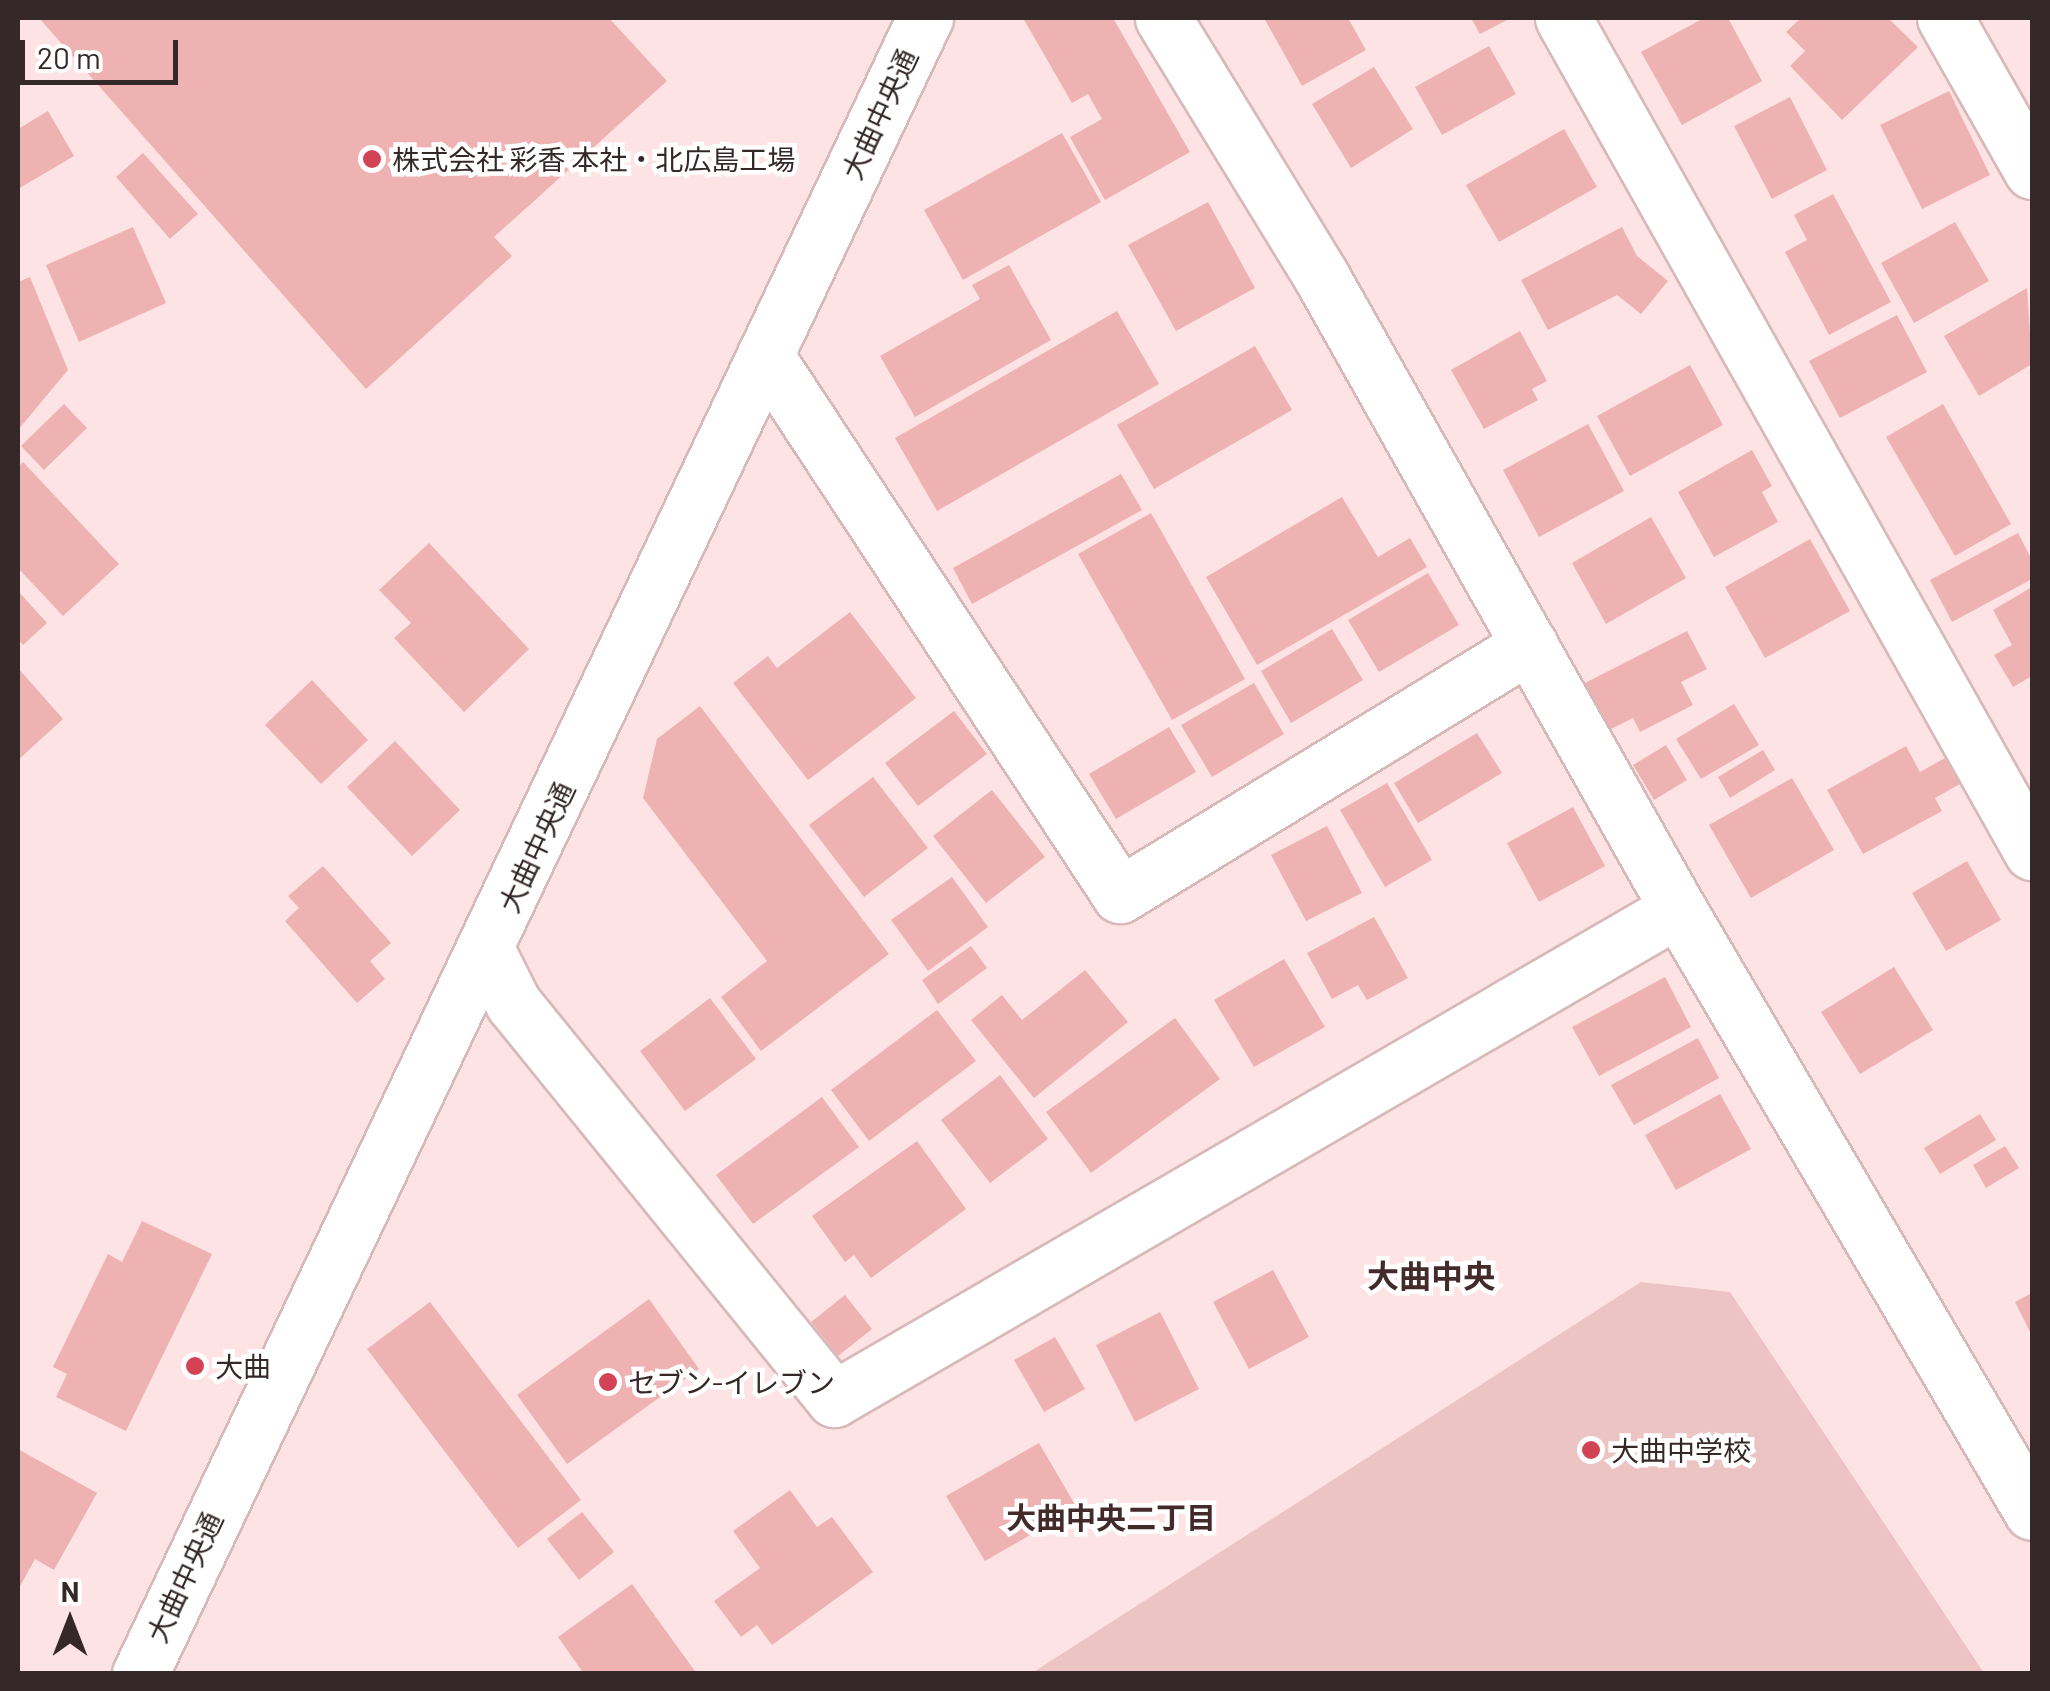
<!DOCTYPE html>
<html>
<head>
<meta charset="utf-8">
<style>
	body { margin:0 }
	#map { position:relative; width:2050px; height:1691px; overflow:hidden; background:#fee3e4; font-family:Barlow,"Noto Sans JP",sans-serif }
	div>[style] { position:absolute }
	.green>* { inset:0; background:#ecc4c4 }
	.building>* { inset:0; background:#efb2b3 }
	.roads { filter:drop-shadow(2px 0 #d8b9b9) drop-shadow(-2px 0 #d8b9b9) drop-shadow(0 2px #d8b9b9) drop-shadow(0 -2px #d8b9b9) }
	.minor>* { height:55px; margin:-27.5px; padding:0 27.5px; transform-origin:27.5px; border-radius:27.5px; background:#fff }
	.secondary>* { height:55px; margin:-27.5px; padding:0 27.5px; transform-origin:27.5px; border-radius:27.5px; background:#fff }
	.dots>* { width:28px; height:28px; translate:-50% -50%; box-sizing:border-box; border:5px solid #fff; border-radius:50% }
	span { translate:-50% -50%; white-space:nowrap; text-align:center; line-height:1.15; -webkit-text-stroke:9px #fff; paint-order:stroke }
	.street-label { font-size:28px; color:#342828 }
	.poi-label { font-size:28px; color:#342828 }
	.left { translate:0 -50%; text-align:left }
	.neighbourhood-label { font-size:30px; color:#432b2c; font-weight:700 }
	.quarter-label { font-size:32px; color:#432b2c; font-weight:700 }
	.frame { position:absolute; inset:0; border:20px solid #342828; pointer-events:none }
	.north { position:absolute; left:20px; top:1571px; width:100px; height:100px; -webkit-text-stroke:8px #fff; paint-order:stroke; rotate:0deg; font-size:28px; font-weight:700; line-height:40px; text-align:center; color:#342828 }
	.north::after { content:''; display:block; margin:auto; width:35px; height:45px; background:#342828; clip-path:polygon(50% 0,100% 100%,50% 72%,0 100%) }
	.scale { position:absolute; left:20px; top:40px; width:158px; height:45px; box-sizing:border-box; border:5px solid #342828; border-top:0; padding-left:12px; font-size:30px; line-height:35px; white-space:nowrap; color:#342828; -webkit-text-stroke:8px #fff; paint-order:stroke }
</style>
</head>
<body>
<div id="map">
	<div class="green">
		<div style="clip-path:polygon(1641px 1282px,1730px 1292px,1984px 1673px,1032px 1673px)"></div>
	</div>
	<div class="building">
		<div style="clip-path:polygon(39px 18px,609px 18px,667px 81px,494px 237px,512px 256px,366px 389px)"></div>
		<div style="clip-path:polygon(1023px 18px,1113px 18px,1190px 152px,1105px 200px,1070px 137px,1102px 119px,1088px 94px,1072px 103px)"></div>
		<div style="clip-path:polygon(1264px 18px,1348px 18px,1366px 50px,1302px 86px)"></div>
		<div style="clip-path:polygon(1471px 18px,1511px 18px,1480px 34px)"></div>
		<div style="clip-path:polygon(1704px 18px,1728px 18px,1762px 81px,1682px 125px,1641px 52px)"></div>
		<div style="clip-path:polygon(1801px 18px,1888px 18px,1918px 47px,1842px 120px,1790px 66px,1805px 51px,1786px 32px)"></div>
		<div style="clip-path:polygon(1489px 46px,1516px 94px,1442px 135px,1415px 87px)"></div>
		<div style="clip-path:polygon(1374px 67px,1413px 129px,1351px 168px,1312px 104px)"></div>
		<div style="clip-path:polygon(1949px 91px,1990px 175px,1922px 209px,1880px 125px)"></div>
		<div style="clip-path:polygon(1790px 97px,1827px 170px,1772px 199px,1734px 126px)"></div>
		<div style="clip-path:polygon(48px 111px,74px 156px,18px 189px,18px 129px)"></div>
		<div style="clip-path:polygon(1564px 129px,1597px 187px,1499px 242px,1466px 185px)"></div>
		<div style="clip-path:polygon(1062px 133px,1101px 202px,963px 280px,924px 210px)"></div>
		<div style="clip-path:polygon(143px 153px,198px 214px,170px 239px,116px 177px)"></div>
		<div style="clip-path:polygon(1833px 194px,1891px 302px,1829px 335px,1785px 252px,1807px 240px,1794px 215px)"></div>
		<div style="clip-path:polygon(1208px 202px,1255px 288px,1176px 331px,1128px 245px)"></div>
		<div style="clip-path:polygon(1955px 222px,1989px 281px,1914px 323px,1881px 263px)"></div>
		<div style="clip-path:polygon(133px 227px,166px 303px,79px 342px,46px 265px)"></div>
		<div style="clip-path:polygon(1622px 227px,1637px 256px,1668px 281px,1641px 314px,1617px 295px,1548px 330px,1521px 280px)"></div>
		<div style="clip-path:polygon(1009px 265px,1051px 340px,915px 417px,880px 356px,980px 299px,972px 285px)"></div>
		<div style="clip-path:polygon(30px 277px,68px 370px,18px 430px,18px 282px)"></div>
		<div style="clip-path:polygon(2027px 288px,2032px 364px,1979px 396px,1944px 336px)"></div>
		<div style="clip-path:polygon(1117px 311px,1159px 384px,937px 511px,895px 438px)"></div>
		<div style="clip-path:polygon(1897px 315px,1927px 372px,1840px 418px,1809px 361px)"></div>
		<div style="clip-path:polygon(1520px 331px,1547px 381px,1532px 389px,1538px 400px,1484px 429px,1451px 370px)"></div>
		<div style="clip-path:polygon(1255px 346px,1292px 410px,1154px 489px,1117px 425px)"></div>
		<div style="clip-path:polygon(1690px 365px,1723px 425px,1630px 476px,1597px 416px)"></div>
		<div style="clip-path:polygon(64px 404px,87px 428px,44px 470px,21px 446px)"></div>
		<div style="clip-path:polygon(1943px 404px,2011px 524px,1955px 556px,1886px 437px)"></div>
		<div style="clip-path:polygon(1588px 424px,1624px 491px,1539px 537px,1503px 470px)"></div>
		<div style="clip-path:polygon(1752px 450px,1772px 486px,1762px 492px,1778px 522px,1714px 557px,1678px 492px)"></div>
		<div style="clip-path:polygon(23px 462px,119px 564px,63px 616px,18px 568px,18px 467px)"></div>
		<div style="clip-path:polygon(1121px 474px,1142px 510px,972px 604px,953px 568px)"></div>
		<div style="clip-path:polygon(1342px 497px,1378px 557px,1410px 538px,1427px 567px,1257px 665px,1206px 577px)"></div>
		<div style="clip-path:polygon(1151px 513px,1245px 679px,1172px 720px,1078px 554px)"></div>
		<div style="clip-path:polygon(1651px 517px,1686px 578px,1606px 624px,1572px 563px)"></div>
		<div style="clip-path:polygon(2018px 533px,2032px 560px,2032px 579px,1952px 622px,1930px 580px)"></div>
		<div style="clip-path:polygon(1810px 539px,1850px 611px,1765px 658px,1725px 587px)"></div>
		<div style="clip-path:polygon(429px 543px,529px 649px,464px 712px,394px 638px,411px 623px,379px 590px)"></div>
		<div style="clip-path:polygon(1428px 573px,1459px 625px,1379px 672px,1348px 620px)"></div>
		<div style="clip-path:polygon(2032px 587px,2032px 676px,2013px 687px,1994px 655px,2012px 645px,1993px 610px)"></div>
		<div style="clip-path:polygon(18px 591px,47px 623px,23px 645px,18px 640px)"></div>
		<div style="clip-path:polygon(850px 612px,916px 698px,808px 780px,733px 683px,768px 656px,777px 668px)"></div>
		<div style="clip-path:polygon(1332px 629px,1363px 680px,1291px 723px,1261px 671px)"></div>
		<div style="clip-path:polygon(1687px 631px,1707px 669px,1681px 682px,1693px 705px,1640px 732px,1633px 718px,1607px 731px,1583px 684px)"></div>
		<div style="clip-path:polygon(18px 668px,63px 719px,18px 760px)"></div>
		<div style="clip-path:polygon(312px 680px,368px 740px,321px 784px,265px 725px)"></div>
		<div style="clip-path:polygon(1254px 683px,1284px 734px,1212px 777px,1181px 725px)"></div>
		<div style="clip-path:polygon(1734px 704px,1759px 745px,1701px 779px,1676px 739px)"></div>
		<div style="clip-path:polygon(700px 706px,889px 954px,761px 1051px,721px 997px,767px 961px,643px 798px,657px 739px)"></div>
		<div style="clip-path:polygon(954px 711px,987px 754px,918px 806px,885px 763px)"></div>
		<div style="clip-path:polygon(1169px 727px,1196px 772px,1116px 819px,1089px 774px)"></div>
		<div style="clip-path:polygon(1477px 733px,1502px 773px,1418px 823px,1394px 783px)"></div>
		<div style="clip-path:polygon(395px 741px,460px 810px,412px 856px,347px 787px)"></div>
		<div style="clip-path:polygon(1666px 745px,1687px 780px,1654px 800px,1633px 765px)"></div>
		<div style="clip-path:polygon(1906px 746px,1920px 772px,1945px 758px,1960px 784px,1935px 798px,1942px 811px,1863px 854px,1827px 790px)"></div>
		<div style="clip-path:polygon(1763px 750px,1775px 770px,1730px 798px,1718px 777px)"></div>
		<div style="clip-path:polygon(873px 777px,928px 848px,864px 897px,809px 825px)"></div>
		<div style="clip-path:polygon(1792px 778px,1834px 850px,1751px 898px,1709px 825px)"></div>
		<div style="clip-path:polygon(1387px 783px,1432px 860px,1385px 887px,1340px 810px)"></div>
		<div style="clip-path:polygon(992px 790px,1045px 857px,986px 903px,933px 836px)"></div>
		<div style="clip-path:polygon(1573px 807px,1605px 866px,1539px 902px,1507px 843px)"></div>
		<div style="clip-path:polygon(1327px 826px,1362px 893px,1306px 921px,1271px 855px)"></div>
		<div style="clip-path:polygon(1967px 861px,2001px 920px,1946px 951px,1912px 893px)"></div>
		<div style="clip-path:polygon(323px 866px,391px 943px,370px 961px,385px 979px,357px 1003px,285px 921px,299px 908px,288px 896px)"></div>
		<div style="clip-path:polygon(952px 877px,988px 927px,928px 971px,891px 920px)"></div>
		<div style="clip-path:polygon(1374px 917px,1408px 978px,1367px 1000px,1358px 985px,1332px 999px,1307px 953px)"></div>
		<div style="clip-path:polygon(971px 946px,987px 968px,938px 1004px,922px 980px)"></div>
		<div style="clip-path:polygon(1284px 959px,1325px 1027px,1254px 1067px,1214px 1000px)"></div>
		<div style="clip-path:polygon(1894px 967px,1933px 1030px,1860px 1074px,1821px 1012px)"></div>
		<div style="clip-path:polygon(1085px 970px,1128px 1022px,1034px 1098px,971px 1020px,1002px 995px,1022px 1020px)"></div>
		<div style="clip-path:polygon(1665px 977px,1691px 1027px,1599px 1076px,1572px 1027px)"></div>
		<div style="clip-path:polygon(710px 998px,756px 1059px,685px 1111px,640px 1051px)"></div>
		<div style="clip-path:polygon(937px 1010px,976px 1061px,869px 1141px,831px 1090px)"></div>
		<div style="clip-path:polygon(1175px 1018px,1220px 1079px,1091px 1173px,1046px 1112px)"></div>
		<div style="clip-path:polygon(1698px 1038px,1719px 1078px,1634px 1125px,1611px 1085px)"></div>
		<div style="clip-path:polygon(1000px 1075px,1048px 1139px,990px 1183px,941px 1120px)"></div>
		<div style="clip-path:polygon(1720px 1094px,1751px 1149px,1676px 1190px,1645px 1135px)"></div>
		<div style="clip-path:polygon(822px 1097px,859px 1147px,753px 1224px,716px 1175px)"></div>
		<div style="clip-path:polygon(1980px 1114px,1996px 1140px,1940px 1174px,1924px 1148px)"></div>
		<div style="clip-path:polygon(917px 1141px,966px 1209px,871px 1278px,854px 1255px,845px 1262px,812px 1216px)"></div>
		<div style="clip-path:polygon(2005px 1146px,2019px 1168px,1986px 1188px,1973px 1165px)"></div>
		<div style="clip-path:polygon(142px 1221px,212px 1254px,126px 1431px,56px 1397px,67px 1374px,53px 1367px,108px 1254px,122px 1262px)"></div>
		<div style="clip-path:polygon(1273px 1270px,1309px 1337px,1249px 1369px,1213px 1302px)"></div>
		<div style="clip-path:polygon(2032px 1293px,2032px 1336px,2015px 1302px)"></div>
		<div style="clip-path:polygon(845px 1295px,872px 1329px,838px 1356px,811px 1322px)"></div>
		<div style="clip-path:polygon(649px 1299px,699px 1369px,567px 1464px,517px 1395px)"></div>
		<div style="clip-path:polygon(430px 1302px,581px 1500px,518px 1548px,367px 1349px)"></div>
		<div style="clip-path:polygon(1160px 1312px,1199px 1389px,1135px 1422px,1096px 1345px)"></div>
		<div style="clip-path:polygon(1055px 1337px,1085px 1389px,1044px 1412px,1014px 1360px)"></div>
		<div style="clip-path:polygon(1039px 1443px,1077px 1508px,985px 1561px,946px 1496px)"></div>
		<div style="clip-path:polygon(18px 1449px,97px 1493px,54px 1570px,35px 1559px,18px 1590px)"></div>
		<div style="clip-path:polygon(790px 1490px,817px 1527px,832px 1517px,873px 1572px,772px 1645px,757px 1625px,741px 1637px,714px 1601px,760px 1568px,733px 1531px)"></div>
		<div style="clip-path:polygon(582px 1512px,614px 1552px,579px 1580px,547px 1539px)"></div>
		<div style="clip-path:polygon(632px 1584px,697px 1674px,584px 1674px,558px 1637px)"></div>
	</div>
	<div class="roads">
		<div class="minor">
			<div style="left:1163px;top:18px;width:303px;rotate:58.5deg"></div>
			<div style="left:1321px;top:276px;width:727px;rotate:60.58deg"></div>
			<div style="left:1678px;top:909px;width:699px;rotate:59.58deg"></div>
			<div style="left:1563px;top:18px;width:957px;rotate:60.65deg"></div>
			<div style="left:1945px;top:18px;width:176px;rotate:60.4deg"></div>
			<div style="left:765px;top:355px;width:646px;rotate:56.68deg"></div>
			<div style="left:1120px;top:895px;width:480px;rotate:-31.4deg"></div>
			<div style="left:487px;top:951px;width:58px;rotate:63.4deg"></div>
			<div style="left:513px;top:1003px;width:510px;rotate:50.97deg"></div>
			<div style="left:834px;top:1399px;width:976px;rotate:-30.14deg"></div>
		</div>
		<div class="secondary">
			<div style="left:140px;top:1674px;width:1833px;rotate:-64.64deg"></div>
		</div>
	</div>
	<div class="dots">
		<div style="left:372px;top:159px;background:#d34356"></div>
		<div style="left:195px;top:1366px;background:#d34356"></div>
		<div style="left:608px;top:1382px;background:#d34356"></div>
		<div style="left:1591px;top:1450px;background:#d34356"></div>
	</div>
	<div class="street-label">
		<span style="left:879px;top:114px;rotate:-65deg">大曲中央通</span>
		<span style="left:536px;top:847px;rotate:-65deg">大曲中央通</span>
		<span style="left:184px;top:1577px;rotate:-65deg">大曲中央通</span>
	</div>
	<div class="poi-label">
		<span class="left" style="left:392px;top:159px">株式会社 彩香 本社・北広島工場</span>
		<span class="left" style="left:215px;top:1366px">大曲</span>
		<span class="left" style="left:628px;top:1382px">セブン-イレブン</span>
		<span class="left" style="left:1611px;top:1450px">大曲中学校</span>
	</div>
	<div class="neighbourhood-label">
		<span style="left:1111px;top:1517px">大曲中央二丁目</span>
	</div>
	<div class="quarter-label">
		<span style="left:1431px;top:1275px">大曲中央</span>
	</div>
	<div class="frame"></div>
	<div class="north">N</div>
	<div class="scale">20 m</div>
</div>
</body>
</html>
